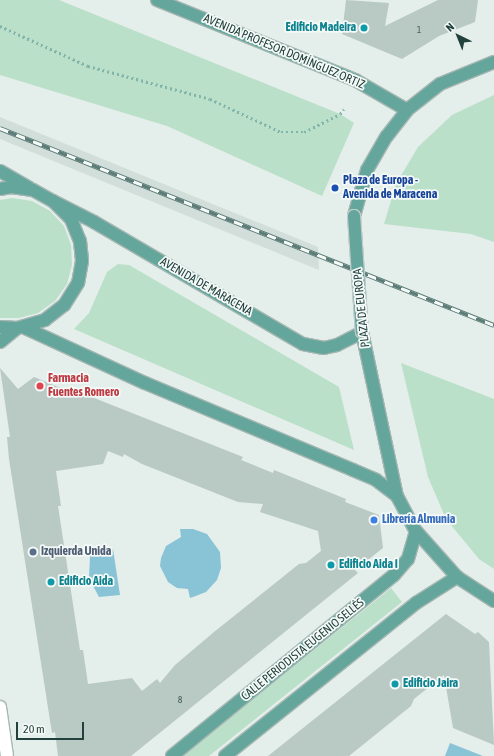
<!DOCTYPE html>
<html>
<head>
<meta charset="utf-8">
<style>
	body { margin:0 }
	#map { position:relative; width:494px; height:756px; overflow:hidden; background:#e4eeea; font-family:"Asap Condensed",sans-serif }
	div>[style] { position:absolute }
	.built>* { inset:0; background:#d2deda }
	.green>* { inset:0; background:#bbe0c9 }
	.water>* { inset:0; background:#89c3d6 }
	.building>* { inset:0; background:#b9c9c4 }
	.path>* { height:2.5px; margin-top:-1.25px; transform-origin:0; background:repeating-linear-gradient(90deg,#82b4a9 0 2px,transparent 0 5px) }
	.roads { filter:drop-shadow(1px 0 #a6b7b2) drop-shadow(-1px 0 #a6b7b2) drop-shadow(0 1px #a6b7b2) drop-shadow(0 -1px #a6b7b2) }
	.minor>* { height:12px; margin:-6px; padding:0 6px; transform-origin:6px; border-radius:6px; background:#fff }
	.major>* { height:12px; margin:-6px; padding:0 6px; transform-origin:6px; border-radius:6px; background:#65a69c }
	.rail>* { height:4.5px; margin-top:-2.25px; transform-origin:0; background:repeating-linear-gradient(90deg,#f5faf8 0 9px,#5c7c77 0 18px); box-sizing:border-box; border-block:1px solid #5c7c77 }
	.bridges { filter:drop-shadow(1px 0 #c1cac8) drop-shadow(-1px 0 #c1cac8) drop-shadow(0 1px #c1cac8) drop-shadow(0 -1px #c1cac8) }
	.major-bridge>* { height:12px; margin:-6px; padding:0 6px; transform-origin:6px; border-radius:6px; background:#65a69c }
	.dots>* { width:11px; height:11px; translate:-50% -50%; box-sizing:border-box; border:2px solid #f5faf8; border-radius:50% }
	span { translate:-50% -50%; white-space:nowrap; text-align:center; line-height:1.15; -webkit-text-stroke:3.5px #f5faf8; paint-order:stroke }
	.number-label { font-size:10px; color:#48635e }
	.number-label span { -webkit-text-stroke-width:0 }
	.culture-label { font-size:12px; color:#0d838f; font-weight:700 }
	.right { translate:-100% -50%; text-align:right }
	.left { translate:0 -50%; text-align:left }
	.street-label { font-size:12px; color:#22413c }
	.transit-label { font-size:12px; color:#164399; font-weight:700 }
	.health-label { font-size:12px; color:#be3a42; font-weight:700 }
	.shop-label { font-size:12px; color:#366cbe; font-weight:700 }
	.service-label { font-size:12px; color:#4e5e75; font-weight:700 }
	.north { position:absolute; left:438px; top:16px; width:40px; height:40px; -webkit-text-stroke:3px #f5faf8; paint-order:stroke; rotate:317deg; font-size:11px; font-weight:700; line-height:16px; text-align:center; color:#22413c }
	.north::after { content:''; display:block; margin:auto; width:14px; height:18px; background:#22413c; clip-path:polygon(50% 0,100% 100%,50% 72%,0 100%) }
	.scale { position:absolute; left:16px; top:722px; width:68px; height:18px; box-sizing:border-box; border:2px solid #22413c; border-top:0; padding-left:5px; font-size:12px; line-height:14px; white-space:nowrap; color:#22413c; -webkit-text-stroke:3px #f5faf8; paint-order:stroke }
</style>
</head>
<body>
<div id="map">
	<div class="built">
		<div style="clip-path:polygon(0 117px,318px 247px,319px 270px,0 139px)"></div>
	</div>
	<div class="green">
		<div style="clip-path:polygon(0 0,59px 0,340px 114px,354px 123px,322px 196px,167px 126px,0 75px)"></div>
		<div style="clip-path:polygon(494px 95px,494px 242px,471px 234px,384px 224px,396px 184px,418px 147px,452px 115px)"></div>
		<div style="clip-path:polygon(12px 198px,32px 201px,50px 211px,64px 226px,71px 245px,72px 265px,67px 284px,55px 301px,38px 313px,19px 318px,0 318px,0 200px)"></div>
		<div style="clip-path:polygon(118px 264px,129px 265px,339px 387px,354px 450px,74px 329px,89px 313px,107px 272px)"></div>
		<div style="clip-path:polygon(401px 363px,494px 399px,494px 569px,479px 559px,446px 519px,428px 477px)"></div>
		<div style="clip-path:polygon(391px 588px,402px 602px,209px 756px,183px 756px)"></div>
	</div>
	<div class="water">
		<div style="clip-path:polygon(180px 529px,193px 529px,207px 534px,220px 552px,221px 568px,217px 580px,206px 592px,193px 597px,190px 598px,188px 589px,177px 588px,168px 582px,160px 566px,161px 558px,166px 546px,181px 537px)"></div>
		<div style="clip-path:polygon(113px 549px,120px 595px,99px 597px,89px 578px,90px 557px,93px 553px)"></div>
		<div style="clip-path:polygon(450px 743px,483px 756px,445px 756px)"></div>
	</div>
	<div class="building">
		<div style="clip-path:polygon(346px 0,389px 3px,385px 26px,438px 0,478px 0,475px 22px,439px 36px,402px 59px,342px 34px)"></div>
		<div style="clip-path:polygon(evenodd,0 368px,18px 389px,34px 377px,68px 391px,69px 388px,243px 457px,241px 460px,273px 473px,274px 470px,346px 499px,345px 502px,379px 515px,383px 548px,355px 570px,358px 573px,131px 756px,58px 756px,55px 732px,52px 733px,9px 459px,7px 437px,10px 437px,0 368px,108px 451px,123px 457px,124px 454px,142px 464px,238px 502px,263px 504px,260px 512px,318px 531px,321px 551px,306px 563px,299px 564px,214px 632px,175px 665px,160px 683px,157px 679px,142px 691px,132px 678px,88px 684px,83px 650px,80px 650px,58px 506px,61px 506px,56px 471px,103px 464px,108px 451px)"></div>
		<div style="clip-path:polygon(446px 614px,475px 634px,478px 632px,489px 642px,494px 745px,453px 728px,444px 675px,414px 699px,411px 706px,349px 756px,268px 756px)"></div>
	</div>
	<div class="path">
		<div style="left:0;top:26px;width:97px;rotate:24.4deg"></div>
		<div style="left:88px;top:66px;width:126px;rotate:15.1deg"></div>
		<div style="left:210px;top:99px;width:78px;rotate:24.9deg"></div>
		<div style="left:281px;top:132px;width:23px"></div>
		<div style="left:304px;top:132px;width:40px;rotate:-26.6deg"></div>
		<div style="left:340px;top:114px;width:6px;rotate:-51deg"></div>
	</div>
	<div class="roads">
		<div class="minor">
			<div style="left:0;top:707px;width:49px;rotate:81.9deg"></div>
		</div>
		<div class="major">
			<div style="left:157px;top:0;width:214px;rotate:22deg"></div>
			<div style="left:355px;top:80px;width:60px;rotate:30deg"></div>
			<div style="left:0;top:171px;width:34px;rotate:30deg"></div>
			<div style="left:0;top:189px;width:11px;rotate:-10deg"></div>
			<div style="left:11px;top:187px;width:22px;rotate:8deg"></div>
			<div style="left:33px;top:190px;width:23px;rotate:29deg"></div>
			<div style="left:53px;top:201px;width:25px;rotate:45deg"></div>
			<div style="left:71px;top:219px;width:24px;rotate:68deg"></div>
			<div style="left:80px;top:241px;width:20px;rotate:84deg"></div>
			<div style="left:82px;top:261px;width:22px;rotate:100deg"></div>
			<div style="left:78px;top:283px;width:26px;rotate:122deg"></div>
			<div style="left:64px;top:305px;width:24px;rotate:142deg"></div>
			<div style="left:45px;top:320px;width:29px;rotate:164deg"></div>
			<div style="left:17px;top:328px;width:17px;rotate:-177deg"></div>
			<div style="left:53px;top:201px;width:46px;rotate:27.1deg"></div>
			<div style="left:94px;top:222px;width:242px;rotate:30.3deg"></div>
			<div style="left:303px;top:344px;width:21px;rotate:11deg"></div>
			<div style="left:324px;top:348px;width:13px;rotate:-13deg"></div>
			<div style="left:337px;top:345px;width:28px;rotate:-27deg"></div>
			<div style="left:362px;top:332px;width:168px;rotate:78deg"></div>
			<div style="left:397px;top:496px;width:40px;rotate:62deg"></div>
			<div style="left:416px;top:531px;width:62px;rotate:48.3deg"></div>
			<div style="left:457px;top:577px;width:44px;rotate:33deg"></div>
			<div style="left:354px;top:216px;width:48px;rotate:-74.2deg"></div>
			<div style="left:367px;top:170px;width:39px;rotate:-60deg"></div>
			<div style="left:387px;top:136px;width:33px;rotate:-52deg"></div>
			<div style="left:407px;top:110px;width:42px;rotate:-38.2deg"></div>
			<div style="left:440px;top:84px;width:58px;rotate:-22.2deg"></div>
			<div style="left:23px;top:327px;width:134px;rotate:24.7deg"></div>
			<div style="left:145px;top:383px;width:225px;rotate:22.7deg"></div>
			<div style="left:353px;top:470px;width:25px;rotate:23deg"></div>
			<div style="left:376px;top:480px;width:26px;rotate:37deg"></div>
			<div style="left:0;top:342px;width:22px;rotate:-39deg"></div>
			<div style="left:172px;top:756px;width:286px;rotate:-39.2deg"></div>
			<div style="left:394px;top:575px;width:21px;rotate:-49deg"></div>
			<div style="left:408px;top:559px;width:29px;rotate:-74deg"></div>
			<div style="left:225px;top:756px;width:245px;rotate:-38.7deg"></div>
			<div style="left:416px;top:603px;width:49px;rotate:-32.4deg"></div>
		</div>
	</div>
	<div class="rail">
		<div style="left:0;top:128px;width:532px;rotate:21.74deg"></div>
	</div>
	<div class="bridges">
		<div class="major-bridge">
			<div style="left:354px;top:216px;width:116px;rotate:86.1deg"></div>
		</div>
	</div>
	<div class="dots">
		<div style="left:364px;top:28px;background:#0f9aa8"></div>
		<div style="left:335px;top:188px;background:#1a4fb4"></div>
		<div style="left:40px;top:386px;background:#e0444e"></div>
		<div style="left:374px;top:520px;background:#3f7fe0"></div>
		<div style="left:33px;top:552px;background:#5c6f8a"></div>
		<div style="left:331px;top:565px;background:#0f9aa8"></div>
		<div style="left:51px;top:582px;background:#0f9aa8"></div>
		<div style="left:395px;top:684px;background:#0f9aa8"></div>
	</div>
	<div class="number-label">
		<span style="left:419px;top:30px">1</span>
		<span style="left:180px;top:700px">8</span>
	</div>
	<div class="culture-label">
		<span class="right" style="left:356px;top:28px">Edificio Madeira</span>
		<span class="left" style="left:339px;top:565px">Edificio Aida I</span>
		<span class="left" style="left:59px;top:582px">Edificio Aida</span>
		<span class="left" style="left:403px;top:684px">Edificio Jaira</span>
	</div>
	<div class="street-label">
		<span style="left:284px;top:52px;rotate:23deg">AVENIDA PROFESOR DOMÍNGUEZ ORTIZ</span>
		<span style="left:206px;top:287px;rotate:30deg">AVENIDA DE MARACENA</span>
		<span style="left:362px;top:308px;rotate:-96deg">PLAZA DE EUROPA</span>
		<span style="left:303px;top:650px;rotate:-39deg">CALLE PERIODISTA EUGENIO SELLÉS</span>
	</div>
	<div class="transit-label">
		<span class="left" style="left:343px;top:188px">Plaza de Europa -<br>Avenida de Maracena</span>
	</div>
	<div class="health-label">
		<span class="left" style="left:48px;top:386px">Farmacia<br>Fuentes Romero</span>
	</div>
	<div class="shop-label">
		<span class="left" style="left:382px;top:520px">Librería Almunia</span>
	</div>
	<div class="service-label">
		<span class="left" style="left:41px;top:552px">Izquierda Unida</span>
	</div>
	<div class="north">N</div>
	<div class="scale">20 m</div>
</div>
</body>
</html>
